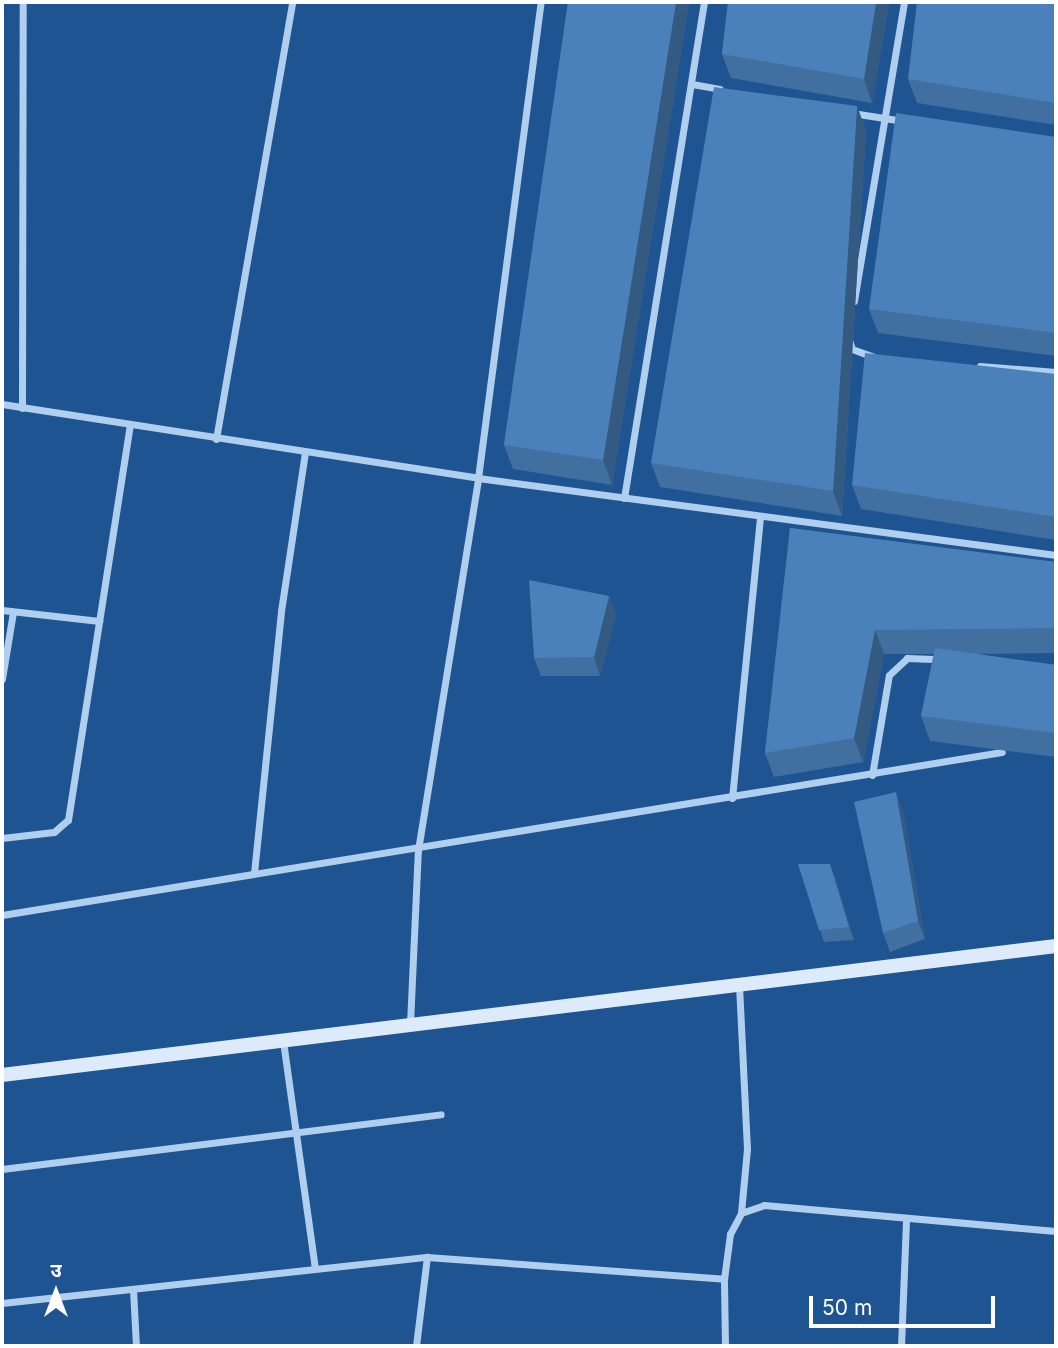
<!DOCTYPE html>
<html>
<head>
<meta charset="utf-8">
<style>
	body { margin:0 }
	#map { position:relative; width:1058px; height:1348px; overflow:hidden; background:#1f5492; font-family:Inter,"Noto Sans Devanagari",sans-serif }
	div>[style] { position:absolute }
	.minor>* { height:7px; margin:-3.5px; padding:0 3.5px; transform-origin:3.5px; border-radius:3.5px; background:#b0ceee }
	.secondary>* { height:14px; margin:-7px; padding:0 7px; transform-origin:7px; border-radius:7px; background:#ddeafa }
	.wall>* { inset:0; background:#406fa0 }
	.shaded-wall>* { inset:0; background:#345a82 }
	.building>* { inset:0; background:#4b81ba }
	span { translate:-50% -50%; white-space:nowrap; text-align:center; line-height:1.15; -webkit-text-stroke:5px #1f5492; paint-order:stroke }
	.frame { position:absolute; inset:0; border:4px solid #fff; pointer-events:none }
	.north { position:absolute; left:21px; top:1257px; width:70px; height:70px; -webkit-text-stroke:5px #1f5492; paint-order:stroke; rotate:0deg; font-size:19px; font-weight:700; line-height:28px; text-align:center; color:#fff }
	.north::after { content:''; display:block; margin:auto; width:24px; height:32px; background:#fff; clip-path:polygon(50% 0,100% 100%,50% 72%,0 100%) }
	.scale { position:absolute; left:809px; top:1296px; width:186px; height:32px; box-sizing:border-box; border:4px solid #fff; border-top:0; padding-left:9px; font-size:21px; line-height:24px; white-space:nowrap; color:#fff; -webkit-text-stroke:5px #1f5492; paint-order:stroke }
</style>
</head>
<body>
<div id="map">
	<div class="minor">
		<div style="left:692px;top:84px;width:28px;rotate:10deg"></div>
		<div style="left:852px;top:113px;width:52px;rotate:8.9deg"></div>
		<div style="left:854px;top:301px;width:303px;rotate:-80.5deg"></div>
		<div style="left:849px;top:340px;width:9px;rotate:72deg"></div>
		<div style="left:852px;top:349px;width:23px;rotate:20deg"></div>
		<div style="left:980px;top:366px;width:76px;rotate:4.5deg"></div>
		<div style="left:2px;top:404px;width:482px;rotate:8.8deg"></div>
		<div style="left:478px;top:478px;width:583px;rotate:7.59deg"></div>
		<div style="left:22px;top:408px;width:406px;rotate:-89.9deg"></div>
		<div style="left:216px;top:439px;width:444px;rotate:-80.1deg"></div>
		<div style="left:624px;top:498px;width:502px;rotate:-80.84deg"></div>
		<div style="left:2px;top:610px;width:98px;rotate:6.5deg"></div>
		<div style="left:2px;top:679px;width:68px;rotate:-80.7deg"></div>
		<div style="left:872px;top:775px;width:101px;rotate:-80.4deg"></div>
		<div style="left:889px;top:675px;width:25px;rotate:-43deg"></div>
		<div style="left:907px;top:658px;width:33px;rotate:2deg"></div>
		<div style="left:732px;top:798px;width:283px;rotate:-84.3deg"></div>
		<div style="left:2px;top:838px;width:52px;rotate:-6.6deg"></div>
		<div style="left:54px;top:832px;width:18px;rotate:-41deg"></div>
		<div style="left:68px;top:820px;width:400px;rotate:-81.1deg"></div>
		<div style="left:254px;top:873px;width:263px;rotate:-84.1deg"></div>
		<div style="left:281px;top:611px;width:161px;rotate:-81.4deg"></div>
		<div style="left:2px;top:915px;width:1013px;rotate:-9.26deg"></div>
		<div style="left:739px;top:985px;width:164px;rotate:87.2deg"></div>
		<div style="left:747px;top:1149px;width:64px;rotate:95.4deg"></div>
		<div style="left:410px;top:1024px;width:174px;rotate:-87.4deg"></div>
		<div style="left:418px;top:850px;width:377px;rotate:-80.8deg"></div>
		<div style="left:478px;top:478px;width:480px;rotate:-82.5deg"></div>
		<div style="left:283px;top:1041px;width:229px;rotate:82deg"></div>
		<div style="left:2px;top:1169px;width:442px;rotate:-7.1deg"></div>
		<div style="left:133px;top:1289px;width:57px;rotate:87deg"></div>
		<div style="left:2px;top:1303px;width:427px;rotate:-6.2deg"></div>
		<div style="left:427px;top:1257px;width:298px;rotate:4.2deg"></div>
		<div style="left:416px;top:1346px;width:90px;rotate:-83deg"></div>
		<div style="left:725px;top:1346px;width:67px;rotate:-90.9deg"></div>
		<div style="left:724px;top:1279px;width:45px;rotate:-82.4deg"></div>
		<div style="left:730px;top:1234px;width:24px;rotate:-62deg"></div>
		<div style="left:741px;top:1213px;width:24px;rotate:-19deg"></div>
		<div style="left:764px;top:1205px;width:293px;rotate:5.1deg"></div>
		<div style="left:901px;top:1346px;width:125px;rotate:-87.7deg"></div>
	</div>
	<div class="secondary">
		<div style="left:2px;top:1075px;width:1062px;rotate:-6.98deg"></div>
	</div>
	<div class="wall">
		<div style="clip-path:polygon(568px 2px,689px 2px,612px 485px,513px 469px,504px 445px)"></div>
		<div style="clip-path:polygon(728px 2px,889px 2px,872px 103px,731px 78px,722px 54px)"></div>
		<div style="clip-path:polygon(1056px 2px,1056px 125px,917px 103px,908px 79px)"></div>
		<div style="clip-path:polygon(857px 106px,866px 131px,842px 516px,660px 487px,651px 463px)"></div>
		<div style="clip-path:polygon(1056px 137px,1056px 356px,878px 333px,869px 309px)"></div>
		<div style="clip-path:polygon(1056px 374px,1056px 540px,861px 509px,852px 485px)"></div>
		<div style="clip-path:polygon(790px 528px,1056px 562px,1056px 653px,974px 654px,1056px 665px,1056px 757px,930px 741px,921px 716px,934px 654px,884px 654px,863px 762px,774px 777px,765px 753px)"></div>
		<div style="clip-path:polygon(609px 596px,616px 615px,600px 676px,541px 676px,534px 658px)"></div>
		<div style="clip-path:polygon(903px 811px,925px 939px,890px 952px,883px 933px)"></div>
		<div style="clip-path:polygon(798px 864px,835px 877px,854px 940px,824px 942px)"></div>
	</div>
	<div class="shaded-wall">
		<div style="clip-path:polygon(676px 2px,689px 2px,612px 485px,603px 460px)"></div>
		<div style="clip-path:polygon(876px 2px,889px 2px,872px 103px,864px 79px)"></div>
		<div style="clip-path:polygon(857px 106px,866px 131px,842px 516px,833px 491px)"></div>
		<div style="clip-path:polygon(609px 596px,616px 615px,600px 676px,594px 657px)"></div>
		<div style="clip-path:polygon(875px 630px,884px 654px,863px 762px,854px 738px)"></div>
		<div style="clip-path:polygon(896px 792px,903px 811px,925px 939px,918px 921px)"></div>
		<div style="clip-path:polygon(830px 864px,835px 877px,854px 940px,849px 927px)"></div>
	</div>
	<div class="building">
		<div style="clip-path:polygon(568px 2px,676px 2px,603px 460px,504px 445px)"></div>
		<div style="clip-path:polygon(728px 2px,876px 2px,864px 79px,722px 54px)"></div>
		<div style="clip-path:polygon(917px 2px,1056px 2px,1056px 103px,908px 79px)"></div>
		<div style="clip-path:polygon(714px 87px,857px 106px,833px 491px,651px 463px)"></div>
		<div style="clip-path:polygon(896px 113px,1056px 137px,1056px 333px,869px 309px)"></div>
		<div style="clip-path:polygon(865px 353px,1056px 374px,1056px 517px,852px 485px)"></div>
		<div style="clip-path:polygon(790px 528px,1056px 562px,1056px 628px,875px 630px,854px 738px,765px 753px)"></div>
		<div style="clip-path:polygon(529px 580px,609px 596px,594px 657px,534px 658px)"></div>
		<div style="clip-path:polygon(935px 648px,1056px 665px,1056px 733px,921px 716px)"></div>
		<div style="clip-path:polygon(896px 792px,918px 921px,883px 933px,854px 802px)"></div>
		<div style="clip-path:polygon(798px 864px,830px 864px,849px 927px,819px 930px)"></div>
	</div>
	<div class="frame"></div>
	<div class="north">उ</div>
	<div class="scale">50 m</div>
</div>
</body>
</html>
